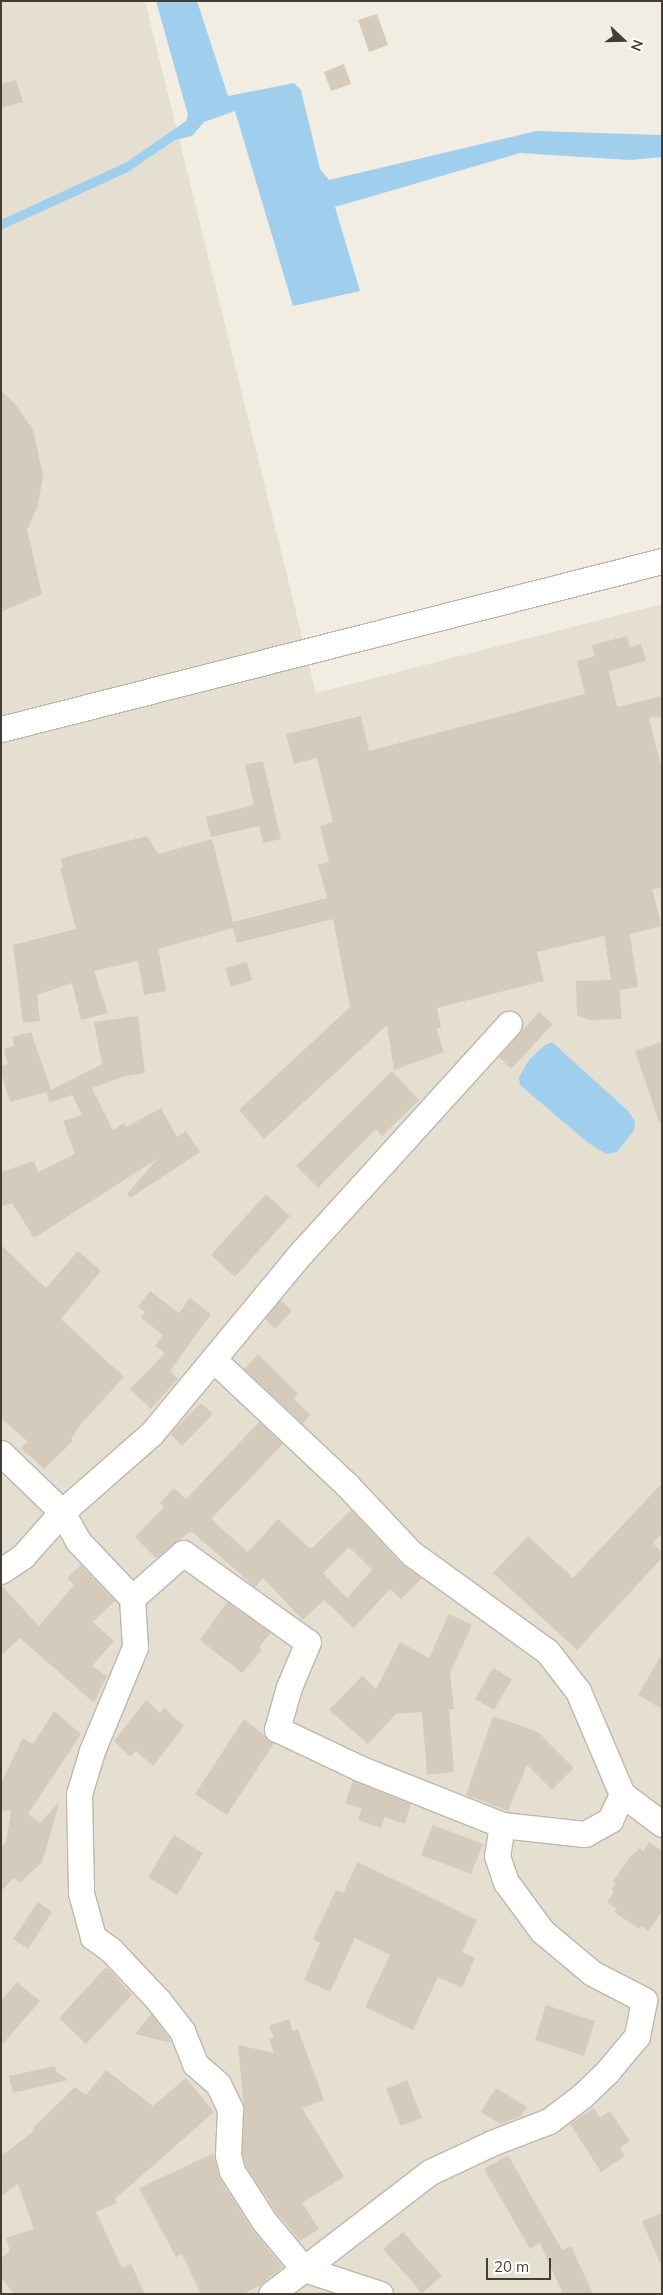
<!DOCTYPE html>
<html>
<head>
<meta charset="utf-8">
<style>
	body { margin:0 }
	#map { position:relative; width:663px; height:2295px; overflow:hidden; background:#f1ede3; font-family:Mulish,sans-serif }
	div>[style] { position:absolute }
	.residential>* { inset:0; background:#e5dfd2 }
	.water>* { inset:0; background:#a0ceed }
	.building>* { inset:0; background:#d5cbbc }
	.roads { filter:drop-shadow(1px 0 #bfb7a9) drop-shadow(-1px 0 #bfb7a9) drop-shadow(0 1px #bfb7a9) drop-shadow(0 -1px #bfb7a9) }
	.minor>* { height:25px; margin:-12.5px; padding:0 12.5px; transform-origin:12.5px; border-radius:12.5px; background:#fff }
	span { translate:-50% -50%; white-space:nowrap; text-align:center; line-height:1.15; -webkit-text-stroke:5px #fff; paint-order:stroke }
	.frame { position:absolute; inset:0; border:2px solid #433d34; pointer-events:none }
	.north { position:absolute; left:598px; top:15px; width:50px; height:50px; -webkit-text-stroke:4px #fff; paint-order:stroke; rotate:111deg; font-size:14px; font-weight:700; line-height:20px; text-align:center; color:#433d34 }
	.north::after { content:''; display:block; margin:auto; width:18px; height:22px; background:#433d34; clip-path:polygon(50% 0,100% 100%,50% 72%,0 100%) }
	.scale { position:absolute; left:486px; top:2258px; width:65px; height:22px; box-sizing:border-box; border:2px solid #433d34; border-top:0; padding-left:6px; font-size:15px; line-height:18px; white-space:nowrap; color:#433d34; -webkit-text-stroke:4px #fff; paint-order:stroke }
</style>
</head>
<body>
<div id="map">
	<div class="residential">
		<div style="clip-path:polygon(1px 1px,145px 1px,316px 693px,662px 604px,662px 2294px,1px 2294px)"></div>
	</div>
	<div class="water">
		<div style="clip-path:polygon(156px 1px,197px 1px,228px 96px,294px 83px,301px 90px,320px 169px,329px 180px,536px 131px,662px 135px,662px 157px,630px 160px,520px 153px,335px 207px,360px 291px,293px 306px,235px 111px,204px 122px,192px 136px,175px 140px,128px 172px,1px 230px,1px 220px,127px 162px,186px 121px,188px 115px)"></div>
		<div style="clip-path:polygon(552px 1042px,628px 1111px,635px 1121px,634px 1130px,617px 1152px,606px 1154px,587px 1142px,520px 1085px,519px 1077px,530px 1059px,545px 1045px)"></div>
	</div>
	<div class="building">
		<div style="clip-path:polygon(377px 14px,388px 45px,369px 52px,358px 20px)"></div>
		<div style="clip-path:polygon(344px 64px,351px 84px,331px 91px,324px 72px)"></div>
		<div style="clip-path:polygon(16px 80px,23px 102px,1px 108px,1px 84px)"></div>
		<div style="clip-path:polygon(1px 391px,16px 405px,33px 430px,43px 475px,38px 506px,27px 530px,42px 594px,1px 612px)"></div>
		<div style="clip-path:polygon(627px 636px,630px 647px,641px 644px,646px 661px,609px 671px,617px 707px,662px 696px,662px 717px,649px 718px,662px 770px,662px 888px,652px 889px,662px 926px,630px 934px,638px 987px,620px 990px,621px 1019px,589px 1020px,577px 1015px,576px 981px,611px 980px,604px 936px,537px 952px,544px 981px,437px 1008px,441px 1028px,436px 1028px,444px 1052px,394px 1070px,387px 1025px,264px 1139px,239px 1110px,350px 1007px,333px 919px,237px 943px,233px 928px,158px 949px,166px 991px,144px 995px,138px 961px,94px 971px,108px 1013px,81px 1020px,72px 983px,37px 995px,40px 1021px,23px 1023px,13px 945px,76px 929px,60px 868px,63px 867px,61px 858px,147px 836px,158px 854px,212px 839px,233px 922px,327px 898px,318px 865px,329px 862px,320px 826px,333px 822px,317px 758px,294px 764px,286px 734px,361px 716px,369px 751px,585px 694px,577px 661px,595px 656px,592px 645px)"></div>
		<div style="clip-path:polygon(263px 761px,281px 839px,263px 843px,259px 826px,211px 837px,206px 817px,254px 805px,245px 765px)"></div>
		<div style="clip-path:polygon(247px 962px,252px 980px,231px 987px,225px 968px)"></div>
		<div style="clip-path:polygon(539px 1012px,553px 1024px,511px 1069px,499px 1057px)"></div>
		<div style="clip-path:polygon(138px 1016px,145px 1073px,125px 1076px,92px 1088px,113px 1130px,124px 1123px,126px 1127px,161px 1108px,177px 1137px,186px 1131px,200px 1152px,130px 1198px,127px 1194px,157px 1159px,34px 1238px,12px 1203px,1px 1207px,1px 1172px,34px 1161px,38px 1172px,75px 1154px,63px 1121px,82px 1115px,72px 1095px,49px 1103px,47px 1092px,10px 1102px,1px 1073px,1px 1066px,8px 1064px,4px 1049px,14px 1046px,12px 1037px,31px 1032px,51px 1090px,102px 1064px,94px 1022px)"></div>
		<div style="clip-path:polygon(662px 1042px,662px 1121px,659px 1122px,635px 1051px)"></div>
		<div style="clip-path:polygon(392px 1071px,419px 1100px,382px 1136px,376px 1129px,318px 1188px,296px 1166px)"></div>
		<div style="clip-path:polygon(266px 1194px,290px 1216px,235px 1277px,211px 1255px)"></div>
		<div style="clip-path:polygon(1px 1245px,46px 1288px,78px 1251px,101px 1271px,61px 1319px,124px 1377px,81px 1424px,71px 1439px,73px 1441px,44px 1469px,21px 1448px,28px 1442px,1px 1418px)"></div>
		<div style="clip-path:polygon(150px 1291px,179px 1313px,190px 1298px,211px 1314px,170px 1371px,178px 1379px,151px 1409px,130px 1389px,165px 1353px,155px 1346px,163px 1335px,141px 1318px,145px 1312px,138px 1307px)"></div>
		<div style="clip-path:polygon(281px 1300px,292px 1311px,275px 1329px,265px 1319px)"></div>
		<div style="clip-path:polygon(258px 1354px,298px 1394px,294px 1399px,310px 1415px,303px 1424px,244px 1369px)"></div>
		<div style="clip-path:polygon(201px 1403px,213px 1414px,182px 1446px,170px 1434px)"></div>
		<div style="clip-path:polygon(evenodd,259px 1422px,283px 1444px,211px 1519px,248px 1552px,278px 1519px,311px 1549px,351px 1510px,401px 1563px,422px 1578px,401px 1599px,390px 1589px,354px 1628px,324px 1600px,303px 1620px,263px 1578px,255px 1587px,191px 1531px,156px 1558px,135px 1537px,164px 1507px,160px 1503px,174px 1488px,186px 1499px,259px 1422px,349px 1547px,372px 1570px,347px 1598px,323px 1573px,349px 1547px)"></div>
		<div style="clip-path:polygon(662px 1483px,662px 1533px,653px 1543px,662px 1552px,662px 1558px,577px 1650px,493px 1573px,528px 1536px,573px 1578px)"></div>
		<div style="clip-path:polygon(81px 1565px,115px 1601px,93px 1622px,114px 1641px,92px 1666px,107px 1676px,94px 1703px,20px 1638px,1px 1656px,1px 1585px,39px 1626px,74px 1585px,67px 1578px)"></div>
		<div style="clip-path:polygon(227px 1602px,271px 1633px,259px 1647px,262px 1650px,242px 1673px,200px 1640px)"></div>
		<div style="clip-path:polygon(449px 1614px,472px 1625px,450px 1673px,454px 1709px,449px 1709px,454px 1772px,427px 1775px,422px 1712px,396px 1714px,368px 1744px,329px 1710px,362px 1676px,376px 1689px,400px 1642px,429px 1658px)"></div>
		<div style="clip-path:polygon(662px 1654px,662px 1709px,638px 1695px)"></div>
		<div style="clip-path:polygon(493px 1668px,512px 1679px,494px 1710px,475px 1699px)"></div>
		<div style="clip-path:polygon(146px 1700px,160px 1713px,164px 1708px,184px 1726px,153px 1766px,136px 1751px,130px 1757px,114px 1741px)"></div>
		<div style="clip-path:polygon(54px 1711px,81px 1734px,28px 1814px,40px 1823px,60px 1801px,42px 1862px,20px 1883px,14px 1878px,1px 1891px,1px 1847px,6px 1842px,11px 1811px,1px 1810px,1px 1783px,23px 1738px,33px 1744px)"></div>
		<div style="clip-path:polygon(493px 1716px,538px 1732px,574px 1768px,552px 1790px,527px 1765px,508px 1811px,466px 1795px)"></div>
		<div style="clip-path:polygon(244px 1719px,274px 1743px,227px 1815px,195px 1794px)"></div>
		<div style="clip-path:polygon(353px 1781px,411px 1804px,405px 1824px,385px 1817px,381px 1828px,358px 1820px,362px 1809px,345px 1803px)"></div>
		<div style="clip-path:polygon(433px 1825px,483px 1844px,471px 1874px,421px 1855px)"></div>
		<div style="clip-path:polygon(174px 1835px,203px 1853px,177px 1895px,148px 1877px)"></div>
		<div style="clip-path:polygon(649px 1842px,662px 1851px,662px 1912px,648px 1931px,641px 1926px,639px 1929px,614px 1912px,617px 1909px,607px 1902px,614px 1892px,611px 1890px,616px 1883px,613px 1881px,631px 1856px,640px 1848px,643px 1851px)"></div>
		<div style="clip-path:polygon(358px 1862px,477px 1920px,462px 1952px,475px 1958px,462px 1988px,438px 1977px,413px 2030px,365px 2007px,390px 1955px,355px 1938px,330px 1992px,304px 1980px,320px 1943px,313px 1939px,336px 1890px,343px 1893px)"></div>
		<div style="clip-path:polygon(38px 1902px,52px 1912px,28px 1949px,13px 1939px)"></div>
		<div style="clip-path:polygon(105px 1968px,109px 1969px,132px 1995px,86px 2044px,59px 2018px)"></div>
		<div style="clip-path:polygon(17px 1982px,40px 2001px,1px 2046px,1px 2001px)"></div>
		<div style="clip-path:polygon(546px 2005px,595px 2021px,584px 2056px,535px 2040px)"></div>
		<div style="clip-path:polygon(151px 2014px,169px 2038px,171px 2043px,135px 2034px)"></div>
		<div style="clip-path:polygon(289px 2019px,293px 2031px,298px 2029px,324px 2100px,302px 2108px,344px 2177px,302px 2203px,319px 2229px,300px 2241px,276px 2212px,245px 2165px,242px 2154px,244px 2110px,238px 2045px,274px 2053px,269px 2039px,274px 2038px,269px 2026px)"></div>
		<div style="clip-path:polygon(55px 2066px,56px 2071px,68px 2080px,13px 2093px,9px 2076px)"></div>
		<div style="clip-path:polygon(106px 2070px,153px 2106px,186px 2078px,214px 2112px,115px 2199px,117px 2203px,96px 2212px,122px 2268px,131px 2264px,145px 2294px,14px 2294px,1px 2278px,1px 2258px,10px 2251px,6px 2238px,34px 2229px,18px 2184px,1px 2196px,1px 2156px,34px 2131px,32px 2129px,75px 2087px,86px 2095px)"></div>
		<div style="clip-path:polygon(407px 2080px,422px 2118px,401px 2126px,386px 2089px)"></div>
		<div style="clip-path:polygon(496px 2088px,527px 2107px,521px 2116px,501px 2124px,481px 2112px)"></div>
		<div style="clip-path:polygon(594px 2108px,600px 2118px,610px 2111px,630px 2141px,620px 2148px,625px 2156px,601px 2172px,570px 2124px)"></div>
		<div style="clip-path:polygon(214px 2153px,220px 2179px,252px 2229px,283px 2267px,259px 2286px,243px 2294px,201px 2294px,182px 2254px,176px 2257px,139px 2188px)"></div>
		<div style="clip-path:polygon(508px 2155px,562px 2250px,571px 2246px,593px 2294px,563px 2294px,540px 2243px,530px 2249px,484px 2169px)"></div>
		<div style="clip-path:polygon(662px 2213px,662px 2267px,642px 2221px)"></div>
		<div style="clip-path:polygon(403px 2232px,442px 2276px,422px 2293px,383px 2249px)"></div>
	</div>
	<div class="roads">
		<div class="minor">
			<div style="left:1px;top:729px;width:682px;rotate:-14.26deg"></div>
			<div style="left:214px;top:1360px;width:183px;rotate:43.2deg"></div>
			<div style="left:347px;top:1485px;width:93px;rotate:46.7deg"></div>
			<div style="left:411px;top:1553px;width:168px;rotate:35.8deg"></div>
			<div style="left:547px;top:1651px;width:51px;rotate:52.2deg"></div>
			<div style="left:578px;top:1691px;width:112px;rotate:66.9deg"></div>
			<div style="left:1px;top:1453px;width:85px;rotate:44deg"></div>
			<div style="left:62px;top:1512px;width:33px;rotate:61deg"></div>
			<div style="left:78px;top:1541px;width:79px;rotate:46.5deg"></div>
			<div style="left:132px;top:1598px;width:68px;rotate:-41.4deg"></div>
			<div style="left:183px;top:1553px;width:153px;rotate:35.5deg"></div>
			<div style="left:308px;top:1642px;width:49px;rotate:112.9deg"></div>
			<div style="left:289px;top:1687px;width:44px;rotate:105.9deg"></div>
			<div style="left:277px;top:1729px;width:91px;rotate:25.4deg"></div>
			<div style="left:359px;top:1768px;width:154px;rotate:21.7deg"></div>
			<div style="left:502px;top:1825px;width:31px;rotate:99deg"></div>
			<div style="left:497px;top:1856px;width:28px;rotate:71deg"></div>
			<div style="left:506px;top:1882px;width:61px;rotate:53.7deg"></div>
			<div style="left:542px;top:1931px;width:65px;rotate:40deg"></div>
			<div style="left:592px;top:1973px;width:59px;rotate:27.4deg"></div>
			<div style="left:644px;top:2000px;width:37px;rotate:101deg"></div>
			<div style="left:637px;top:2036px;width:47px;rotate:129.8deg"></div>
			<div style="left:607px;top:2072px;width:35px;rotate:136deg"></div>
			<div style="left:582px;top:2096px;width:41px;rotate:142.9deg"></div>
			<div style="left:549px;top:2121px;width:61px;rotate:158.9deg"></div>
			<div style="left:492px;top:2143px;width:68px;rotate:154.9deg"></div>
			<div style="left:430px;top:2172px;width:200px;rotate:142.5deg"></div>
			<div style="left:1px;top:1571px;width:27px;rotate:-34deg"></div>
			<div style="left:23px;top:1556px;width:59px;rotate:-48.4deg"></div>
			<div style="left:62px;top:1512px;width:120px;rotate:-41.3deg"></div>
			<div style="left:152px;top:1433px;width:235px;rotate:-50.4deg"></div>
			<div style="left:302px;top:1252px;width:308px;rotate:-47.8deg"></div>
			<div style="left:132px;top:1598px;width:49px;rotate:86.5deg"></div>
			<div style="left:135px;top:1647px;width:113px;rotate:112.5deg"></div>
			<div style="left:92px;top:1751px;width:45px;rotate:106.8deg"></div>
			<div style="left:79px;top:1794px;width:99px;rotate:88.8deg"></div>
			<div style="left:81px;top:1893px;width:46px;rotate:74.7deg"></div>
			<div style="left:93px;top:1937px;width:22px;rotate:36deg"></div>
			<div style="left:111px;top:1950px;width:69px;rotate:46.8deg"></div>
			<div style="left:158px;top:2000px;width:39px;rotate:52deg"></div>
			<div style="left:182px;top:2031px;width:35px;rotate:68deg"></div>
			<div style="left:195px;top:2064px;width:30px;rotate:41deg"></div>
			<div style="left:218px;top:2084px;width:28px;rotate:64deg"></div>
			<div style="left:230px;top:2109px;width:46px;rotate:92.5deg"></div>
			<div style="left:228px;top:2155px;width:16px;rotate:76deg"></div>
			<div style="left:232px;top:2171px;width:59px;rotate:57.4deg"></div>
			<div style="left:264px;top:2221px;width:62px;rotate:50.2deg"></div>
			<div style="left:304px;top:2269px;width:80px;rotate:18.2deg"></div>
			<div style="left:502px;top:1825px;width:83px;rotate:6.2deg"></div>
			<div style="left:585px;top:1834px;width:29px;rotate:-29deg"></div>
			<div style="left:610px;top:1820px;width:29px;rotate:-65deg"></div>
			<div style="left:622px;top:1794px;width:50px;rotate:36.9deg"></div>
		</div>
	</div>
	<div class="frame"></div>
	<div class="north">N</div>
	<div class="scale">20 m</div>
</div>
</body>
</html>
